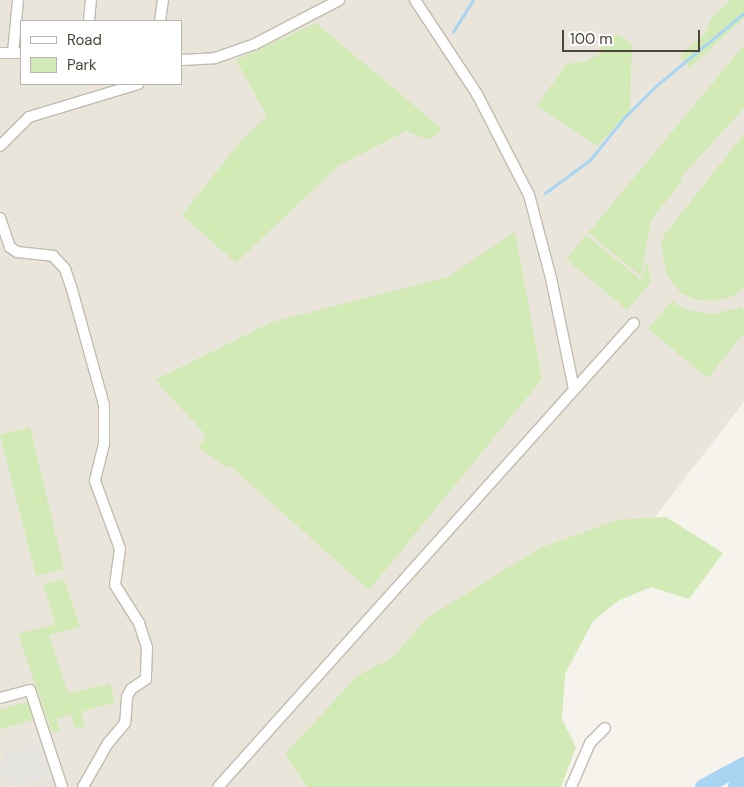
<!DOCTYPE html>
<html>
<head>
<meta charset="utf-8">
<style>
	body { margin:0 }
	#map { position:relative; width:744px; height:787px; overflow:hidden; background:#f6f3ec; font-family:"DM Sans",sans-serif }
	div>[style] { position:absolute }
	.residential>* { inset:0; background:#eae5da }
	.green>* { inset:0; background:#d2eab5 }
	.parking>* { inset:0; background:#e5e3e0 }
	.stream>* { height:2.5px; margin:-1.25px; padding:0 1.25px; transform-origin:1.25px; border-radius:1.25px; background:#a9d4f2 }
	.river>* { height:16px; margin:-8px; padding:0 8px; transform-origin:8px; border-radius:8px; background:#a9d4f2 }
	.roads { filter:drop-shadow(1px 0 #c2bbae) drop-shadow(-1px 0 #c2bbae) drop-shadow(0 1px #c2bbae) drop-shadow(0 -1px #c2bbae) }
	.street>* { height:10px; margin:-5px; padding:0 5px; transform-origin:5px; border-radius:5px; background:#fff }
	span { translate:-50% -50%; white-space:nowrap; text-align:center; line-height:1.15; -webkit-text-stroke:4.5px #fff; paint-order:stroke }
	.legend { position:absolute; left:20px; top:20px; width:162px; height:65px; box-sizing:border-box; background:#fff; border:1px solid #b7b4b0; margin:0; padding:6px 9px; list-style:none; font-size:15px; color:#4b4439 }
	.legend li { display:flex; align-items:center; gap:10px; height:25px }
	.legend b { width:25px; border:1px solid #b7b4b0 }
	.scale { position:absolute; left:562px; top:30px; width:138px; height:22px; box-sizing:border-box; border:2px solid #4b4439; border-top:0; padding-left:6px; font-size:15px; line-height:18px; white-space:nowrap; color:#4b4439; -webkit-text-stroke:4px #fff; paint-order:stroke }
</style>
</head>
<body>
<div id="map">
	<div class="residential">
		<div style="clip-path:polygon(evenodd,0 0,744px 0,744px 402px,559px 641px,504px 787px,0 787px,0 0,21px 21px,181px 21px,181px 84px,21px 84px,21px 21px)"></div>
	</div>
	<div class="green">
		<div style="clip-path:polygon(731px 0,744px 0,744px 18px,690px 68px,680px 56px,706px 32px,711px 18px)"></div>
		<div style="clip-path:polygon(316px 23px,442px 129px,429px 140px,406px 131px,338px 166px,236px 263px,182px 215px,240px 142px,267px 116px,236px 60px)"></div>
		<div style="clip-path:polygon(619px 34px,632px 45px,630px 112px,597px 146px,537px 106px,566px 64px,586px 61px,600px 54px,604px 41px)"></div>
		<div style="clip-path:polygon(744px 45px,744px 108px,681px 177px,683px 180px,651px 220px,641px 276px,588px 233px)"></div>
		<div style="clip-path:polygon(744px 134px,744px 288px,731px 297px,714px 301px,697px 300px,681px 293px,667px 276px,661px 244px,665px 234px)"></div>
		<div style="clip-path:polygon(515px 232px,542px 379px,369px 590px,230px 466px,226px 467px,198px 447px,206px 437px,204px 433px,155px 380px,272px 322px,448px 277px)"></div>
		<div style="clip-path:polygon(586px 235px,641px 280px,647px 261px,651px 282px,627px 310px,566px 259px)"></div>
		<div style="clip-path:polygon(673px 300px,677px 305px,692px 311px,713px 314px,741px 307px,744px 311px,744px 333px,708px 378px,648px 329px)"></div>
		<div style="clip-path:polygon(30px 427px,64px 569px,36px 576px,0 435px)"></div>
		<div style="clip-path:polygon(666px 517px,723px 553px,689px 599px,651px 587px,618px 601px,593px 621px,565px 674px,562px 719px,576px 747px,561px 787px,307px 787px,285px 754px,357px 676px,393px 657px,427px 618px,540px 548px,618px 520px)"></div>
		<div style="clip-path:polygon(64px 579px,80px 627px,49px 635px,68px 693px,110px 684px,115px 702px,81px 712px,85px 726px,75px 728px,71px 714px,56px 719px,60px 731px,52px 733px,18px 634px,55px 624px,43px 584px)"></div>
		<div style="clip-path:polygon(27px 702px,35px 719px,0 729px,0 710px)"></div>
	</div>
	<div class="parking">
		<div style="clip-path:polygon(40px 743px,51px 775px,11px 787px,7px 778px,0 779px,0 765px,5px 764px,3px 753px)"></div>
		<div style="clip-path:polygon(54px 779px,56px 787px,27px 787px)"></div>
	</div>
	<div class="stream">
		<div style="left:453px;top:32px;width:38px;rotate:-58deg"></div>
		<div style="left:545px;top:193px;width:56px;rotate:-36.3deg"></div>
		<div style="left:590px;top:160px;width:54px;rotate:-51deg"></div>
		<div style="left:624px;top:118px;width:45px;rotate:-45deg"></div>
		<div style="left:656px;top:86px;width:114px;rotate:-39.7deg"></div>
	</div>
	<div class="river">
		<div style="left:703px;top:787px;width:47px;rotate:-28.2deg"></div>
		<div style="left:736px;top:787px;width:22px;rotate:-69deg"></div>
	</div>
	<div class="roads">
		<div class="street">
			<div style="left:415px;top:0;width:113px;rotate:56.6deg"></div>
			<div style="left:477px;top:94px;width:114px;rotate:62.8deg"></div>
			<div style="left:529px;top:195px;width:86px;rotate:75.2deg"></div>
			<div style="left:551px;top:278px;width:113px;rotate:78.3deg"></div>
			<div style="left:89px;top:21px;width:21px;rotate:-85deg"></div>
			<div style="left:160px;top:21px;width:21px;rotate:-82deg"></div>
			<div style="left:0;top:53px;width:21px"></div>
			<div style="left:13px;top:53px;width:53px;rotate:-84.6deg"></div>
			<div style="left:181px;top:60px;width:34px;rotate:-3deg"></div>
			<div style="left:215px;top:58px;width:42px;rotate:-19.3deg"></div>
			<div style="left:255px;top:44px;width:95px;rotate:-27.6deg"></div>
			<div style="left:0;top:146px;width:41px;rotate:-45deg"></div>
			<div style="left:29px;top:117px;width:114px;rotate:-16.8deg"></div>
			<div style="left:0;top:218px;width:31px;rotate:71deg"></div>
			<div style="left:10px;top:247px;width:9px;rotate:36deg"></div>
			<div style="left:17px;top:252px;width:36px;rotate:6deg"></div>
			<div style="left:53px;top:256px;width:18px;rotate:47deg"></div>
			<div style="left:65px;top:269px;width:18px;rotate:71deg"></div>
			<div style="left:71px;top:286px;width:123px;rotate:74.5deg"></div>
			<div style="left:104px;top:405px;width:39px;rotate:90deg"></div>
			<div style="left:104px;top:444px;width:38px;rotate:104deg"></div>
			<div style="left:95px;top:481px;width:72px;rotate:69.8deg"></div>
			<div style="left:120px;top:549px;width:36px;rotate:98deg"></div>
			<div style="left:115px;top:585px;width:45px;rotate:57.7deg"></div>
			<div style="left:139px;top:623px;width:25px;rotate:72deg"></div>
			<div style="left:147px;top:647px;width:32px;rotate:92deg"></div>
			<div style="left:146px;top:679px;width:18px;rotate:146deg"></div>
			<div style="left:131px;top:689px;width:9px;rotate:117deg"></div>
			<div style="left:127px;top:697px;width:26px;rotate:94deg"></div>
			<div style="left:125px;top:723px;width:26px;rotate:130deg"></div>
			<div style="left:108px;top:743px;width:51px;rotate:119.6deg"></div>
			<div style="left:0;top:698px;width:31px;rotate:-15deg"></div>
			<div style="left:30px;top:690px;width:102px;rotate:71.7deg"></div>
			<div style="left:218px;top:787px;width:623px;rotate:-48.12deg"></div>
			<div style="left:571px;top:787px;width:48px;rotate:-66.6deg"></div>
			<div style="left:590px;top:743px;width:21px;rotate:-45deg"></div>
		</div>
	</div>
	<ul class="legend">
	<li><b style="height:6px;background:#fff"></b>Road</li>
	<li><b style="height:14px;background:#d2eab5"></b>Park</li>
	</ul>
	<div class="scale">100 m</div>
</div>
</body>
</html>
